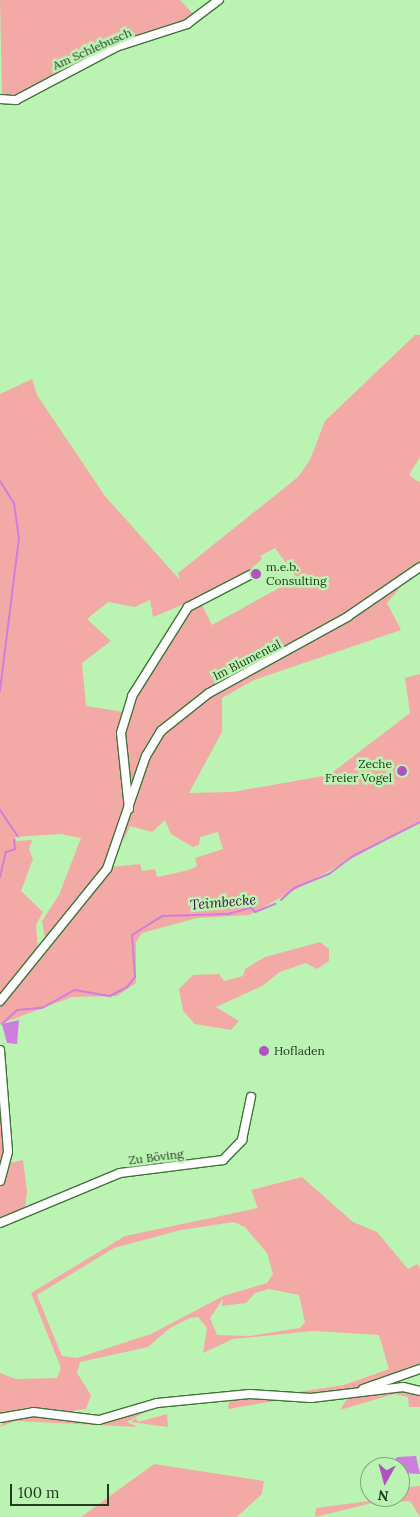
<!DOCTYPE html>
<html>
<head>
<meta charset="utf-8">
<style>
	body { margin:0 }
	#map { position:relative; width:420px; height:1517px; overflow:hidden; background:#bbf4b2; font-family:Lora,serif }
	div>[style] { position:absolute }
	.green>* { inset:0; background:#f3aaa7 }
	.water>* { inset:0; background:#cf7edd }
	.stream>* { height:2px; margin:-1px; padding:0 1px; transform-origin:1px; border-radius:1px; background:#cf7edd }
	.roads { filter:drop-shadow(1px 0 #407439) drop-shadow(-1px 0 #407439) drop-shadow(0 1px #407439) drop-shadow(0 -1px #407439) }
	.minor>* { height:8px; margin:-4px; padding:0 4px; transform-origin:4px; border-radius:4px; background:#fff }
	.dots>* { width:14px; height:14px; translate:-50% -50%; box-sizing:border-box; border:2px solid #bbf4b2; border-radius:50% }
	span { translate:-50% -50%; white-space:nowrap; text-align:center; line-height:1.15; -webkit-text-stroke:5px #bbf4b2; paint-order:stroke }
	.street-label { font-size:12px; color:#233a20 }
	.poi-label { font-size:12px; color:#233a20 }
	.left { translate:0 -50%; text-align:left }
	.right { translate:-100% -50%; text-align:right }
	.water-label { font-size:14px; color:#430f4b; font-style:italic }
	.north { position:absolute; left:360px; top:1457px; width:50px; height:50px; box-sizing:border-box; background:#bbf4b2; border:1px solid #7eaa78; border-radius:50%; rotate:187deg; font-size:14px; font-weight:700; line-height:20px; text-align:center; color:#233a20 }
	.north::after { content:''; display:block; margin:auto; width:18px; height:22px; background:#af54bf; clip-path:polygon(50% 0,100% 100%,50% 72%,0 100%) }
	.scale { position:absolute; left:10px; top:1484px; width:99px; height:22px; box-sizing:border-box; border:2px solid #233a20; border-top:0; padding-left:6px; font-size:15px; line-height:18px; white-space:nowrap; color:#233a20; -webkit-text-stroke:4px #bbf4b2; paint-order:stroke }
</style>
</head>
<body>
<div id="map">
	<div class="green">
		<div style="clip-path:polygon(0 0,180px 0,196px 17px,119px 45px,18px 97px,2px 98px)"></div>
		<div style="clip-path:polygon(evenodd,415px 335px,420px 335px,420px 457px,409px 475px,420px 483px,420px 564px,387px 603px,401px 630px,254px 680px,222px 698px,222px 732px,189px 793px,232px 792px,329px 775px,410px 713px,405px 678px,420px 674px,420px 821px,249px 915px,197px 918px,142px 933px,136px 942px,136px 983px,117px 996px,72px 997px,0 1024px,0 1005px,111px 867px,140px 864px,142px 871px,155px 869px,157px 877px,189px 870px,197px 866px,195px 858px,223px 849px,218px 832px,200px 837px,199px 845px,193px 847px,171px 834px,165px 820px,152px 832px,130px 826px,123px 842px,129px 815px,103px 871px,45px 938px,42px 921px,59px 895px,81px 838px,60px 834px,15px 837px,16px 841px,32px 840px,29px 849px,33px 859px,21px 891px,43px 912px,36px 925px,38px 949px,0 997px,0 394px,32px 379px,37px 395px,105px 496px,180px 580px,178px 573px,298px 477px,310px 460px,325px 421px,415px 335px,275px 548px,297px 578px,212px 625px,199px 599px,240px 579px,262px 559px,260px 556px,275px 548px,415px 335px,150px 600px,153px 617px,187px 603px,124px 712px,86px 706px,82px 663px,111px 641px,87px 619px,108px 602px,135px 607px,150px 600px)"></div>
		<div style="clip-path:polygon(320px 942px,329px 949px,329px 961px,317px 969px,306px 963px,280px 972px,262px 986px,216px 1007px,239px 1021px,231px 1030px,195px 1024px,183px 1011px,179px 989px,193px 975px,219px 974px,224px 981px,243px 976px,245px 969px,265px 957px)"></div>
		<div style="clip-path:polygon(0 1061px,5px 1164px,23px 1160px,27px 1191px,25px 1209px,0 1221px)"></div>
		<div style="clip-path:polygon(evenodd,302px 1177px,353px 1222px,377px 1232px,408px 1269px,417px 1264px,420px 1268px,420px 1366px,358px 1388px,310px 1395px,292px 1393px,344px 1385px,389px 1369px,379px 1335px,313px 1331px,233px 1339px,203px 1353px,207px 1328px,198px 1317px,190px 1318px,170px 1328px,148px 1347px,80px 1362px,77px 1373px,91px 1395px,86px 1409px,60px 1413px,24px 1408px,0 1416px,0 1373px,16px 1379px,57px 1378px,61px 1368px,31px 1293px,125px 1236px,258px 1208px,251px 1190px,302px 1177px,234px 1222px,245px 1227px,267px 1253px,273px 1274px,267px 1283px,223px 1296px,151px 1334px,77px 1358px,62px 1356px,37px 1295px,114px 1248px,181px 1230px,234px 1222px,302px 1177px,269px 1289px,299px 1295px,305px 1322px,300px 1328px,250px 1336px,217px 1335px,210px 1318px,223px 1299px,222px 1306px,246px 1303px,255px 1293px,269px 1289px)"></div>
		<div style="clip-path:polygon(404px 1389px,420px 1392px,420px 1407px,409px 1407px,408px 1397px,394px 1394px,340px 1410px,350px 1394px)"></div>
		<div style="clip-path:polygon(242px 1397px,279px 1399px,281px 1400px,228px 1409px,229px 1399px)"></div>
		<div style="clip-path:polygon(147px 1411px,127px 1422px,138px 1427px,15px 1421px,0 1427px,4px 1420px,26px 1414px,100px 1423px)"></div>
		<div style="clip-path:polygon(167px 1414px,168px 1427px,131px 1422px,136px 1418px,138px 1422px)"></div>
		<div style="clip-path:polygon(154px 1464px,264px 1481px,262px 1494px,237px 1517px,81px 1517px)"></div>
		<div style="clip-path:polygon(420px 1486px,420px 1517px,410px 1501px,372px 1503px,315px 1517px,316px 1508px,400px 1497px,400px 1488px)"></div>
	</div>
	<div class="water">
		<div style="clip-path:polygon(19px 1020px,17px 1044px,7px 1043px,2px 1024px)"></div>
		<div style="clip-path:polygon(416px 1456px,420px 1474px,402px 1473px,393px 1462px,397px 1457px)"></div>
	</div>
	<div class="stream">
		<div style="left:0;top:481px;width:26px;rotate:58deg"></div>
		<div style="left:14px;top:503px;width:35px;rotate:82deg"></div>
		<div style="left:19px;top:538px;width:154px;rotate:97.1deg"></div>
		<div style="left:0;top:810px;width:32px;rotate:56deg"></div>
		<div style="left:0;top:877px;width:26px;rotate:-77deg"></div>
		<div style="left:6px;top:852px;width:9px;rotate:-18deg"></div>
		<div style="left:15px;top:849px;width:9px;rotate:-96deg"></div>
		<div style="left:281px;top:900px;width:18px;rotate:-43deg"></div>
		<div style="left:294px;top:888px;width:38px;rotate:-22deg"></div>
		<div style="left:329px;top:874px;width:30px;rotate:-37deg"></div>
		<div style="left:353px;top:856px;width:75px;rotate:-26.9deg"></div>
		<div style="left:2px;top:1024px;width:21px;rotate:-43deg"></div>
		<div style="left:17px;top:1010px;width:25px;rotate:-5deg"></div>
		<div style="left:42px;top:1008px;width:38px;rotate:-29deg"></div>
		<div style="left:75px;top:990px;width:36px;rotate:10deg"></div>
		<div style="left:110px;top:996px;width:19px;rotate:-28deg"></div>
		<div style="left:127px;top:987px;width:13px;rotate:-51deg"></div>
		<div style="left:135px;top:977px;width:42px;rotate:-94.1deg"></div>
		<div style="left:132px;top:935px;width:36px;rotate:-32deg"></div>
		<div style="left:162px;top:916px;width:66px;rotate:-1.7deg"></div>
		<div style="left:228px;top:914px;width:24px;rotate:-15deg"></div>
		<div style="left:251px;top:908px;width:6px;rotate:45deg"></div>
		<div style="left:255px;top:912px;width:22px;rotate:-22deg"></div>
	</div>
	<div class="roads">
		<div class="minor">
			<div style="left:0;top:99px;width:16px;rotate:4deg"></div>
			<div style="left:16px;top:100px;width:113px;rotate:-27.9deg"></div>
			<div style="left:116px;top:47px;width:75px;rotate:-17.9deg"></div>
			<div style="left:187px;top:24px;width:40px;rotate:-37deg"></div>
			<div style="left:129px;top:809px;width:76px;rotate:-96deg"></div>
			<div style="left:121px;top:733px;width:39px;rotate:-73deg"></div>
			<div style="left:132px;top:696px;width:105px;rotate:-57.8deg"></div>
			<div style="left:188px;top:607px;width:70px;rotate:-27.3deg"></div>
			<div style="left:0;top:1001px;width:170px;rotate:-51deg"></div>
			<div style="left:107px;top:869px;width:120px;rotate:-71deg"></div>
			<div style="left:146px;top:756px;width:29px;rotate:-59deg"></div>
			<div style="left:161px;top:731px;width:61px;rotate:-38.4deg"></div>
			<div style="left:209px;top:693px;width:158px;rotate:-28.8deg"></div>
			<div style="left:347px;top:617px;width:88px;rotate:-34.4deg"></div>
			<div style="left:0;top:1050px;width:102px;rotate:85.5deg"></div>
			<div style="left:8px;top:1152px;width:30px;rotate:105deg"></div>
			<div style="left:0;top:1223px;width:130px;rotate:-22.6deg"></div>
			<div style="left:120px;top:1173px;width:104px;rotate:-7.2deg"></div>
			<div style="left:223px;top:1160px;width:28px;rotate:-46deg"></div>
			<div style="left:242px;top:1140px;width:44px;rotate:-78.2deg"></div>
			<div style="left:363px;top:1389px;width:60px;rotate:-19.3deg"></div>
			<div style="left:0;top:1418px;width:34px;rotate:-10deg"></div>
			<div style="left:33px;top:1412px;width:66px;rotate:6.9deg"></div>
			<div style="left:99px;top:1420px;width:60px;rotate:-16.3deg"></div>
			<div style="left:157px;top:1403px;width:93px;rotate:-5.5deg"></div>
			<div style="left:250px;top:1394px;width:61px;rotate:3.8deg"></div>
			<div style="left:311px;top:1398px;width:93px;rotate:-6.8deg"></div>
			<div style="left:403px;top:1387px;width:17px;rotate:13deg"></div>
		</div>
	</div>
	<div class="dots">
		<div style="left:256px;top:574px;background:#af54bf"></div>
		<div style="left:402px;top:771px;background:#af54bf"></div>
		<div style="left:264px;top:1051px;background:#af54bf"></div>
	</div>
	<div class="street-label">
		<span style="left:92px;top:49px;rotate:-24deg">Am Schlebusch</span>
		<span style="left:247px;top:660px;rotate:-27deg">Im Blumental</span>
		<span style="left:156px;top:1157px;rotate:-7deg">Zu Böving</span>
	</div>
	<div class="poi-label">
		<span class="left" style="left:266px;top:574px">m.e.b.<br>Consulting</span>
		<span class="right" style="left:392px;top:771px">Zeche<br>Freier Vogel</span>
		<span class="left" style="left:274px;top:1051px">Hofladen</span>
	</div>
	<div class="water-label">
		<span style="left:223px;top:902px;rotate:-5deg">Teimbecke</span>
	</div>
	<div class="north">N</div>
	<div class="scale">100 m</div>
</div>
</body>
</html>
